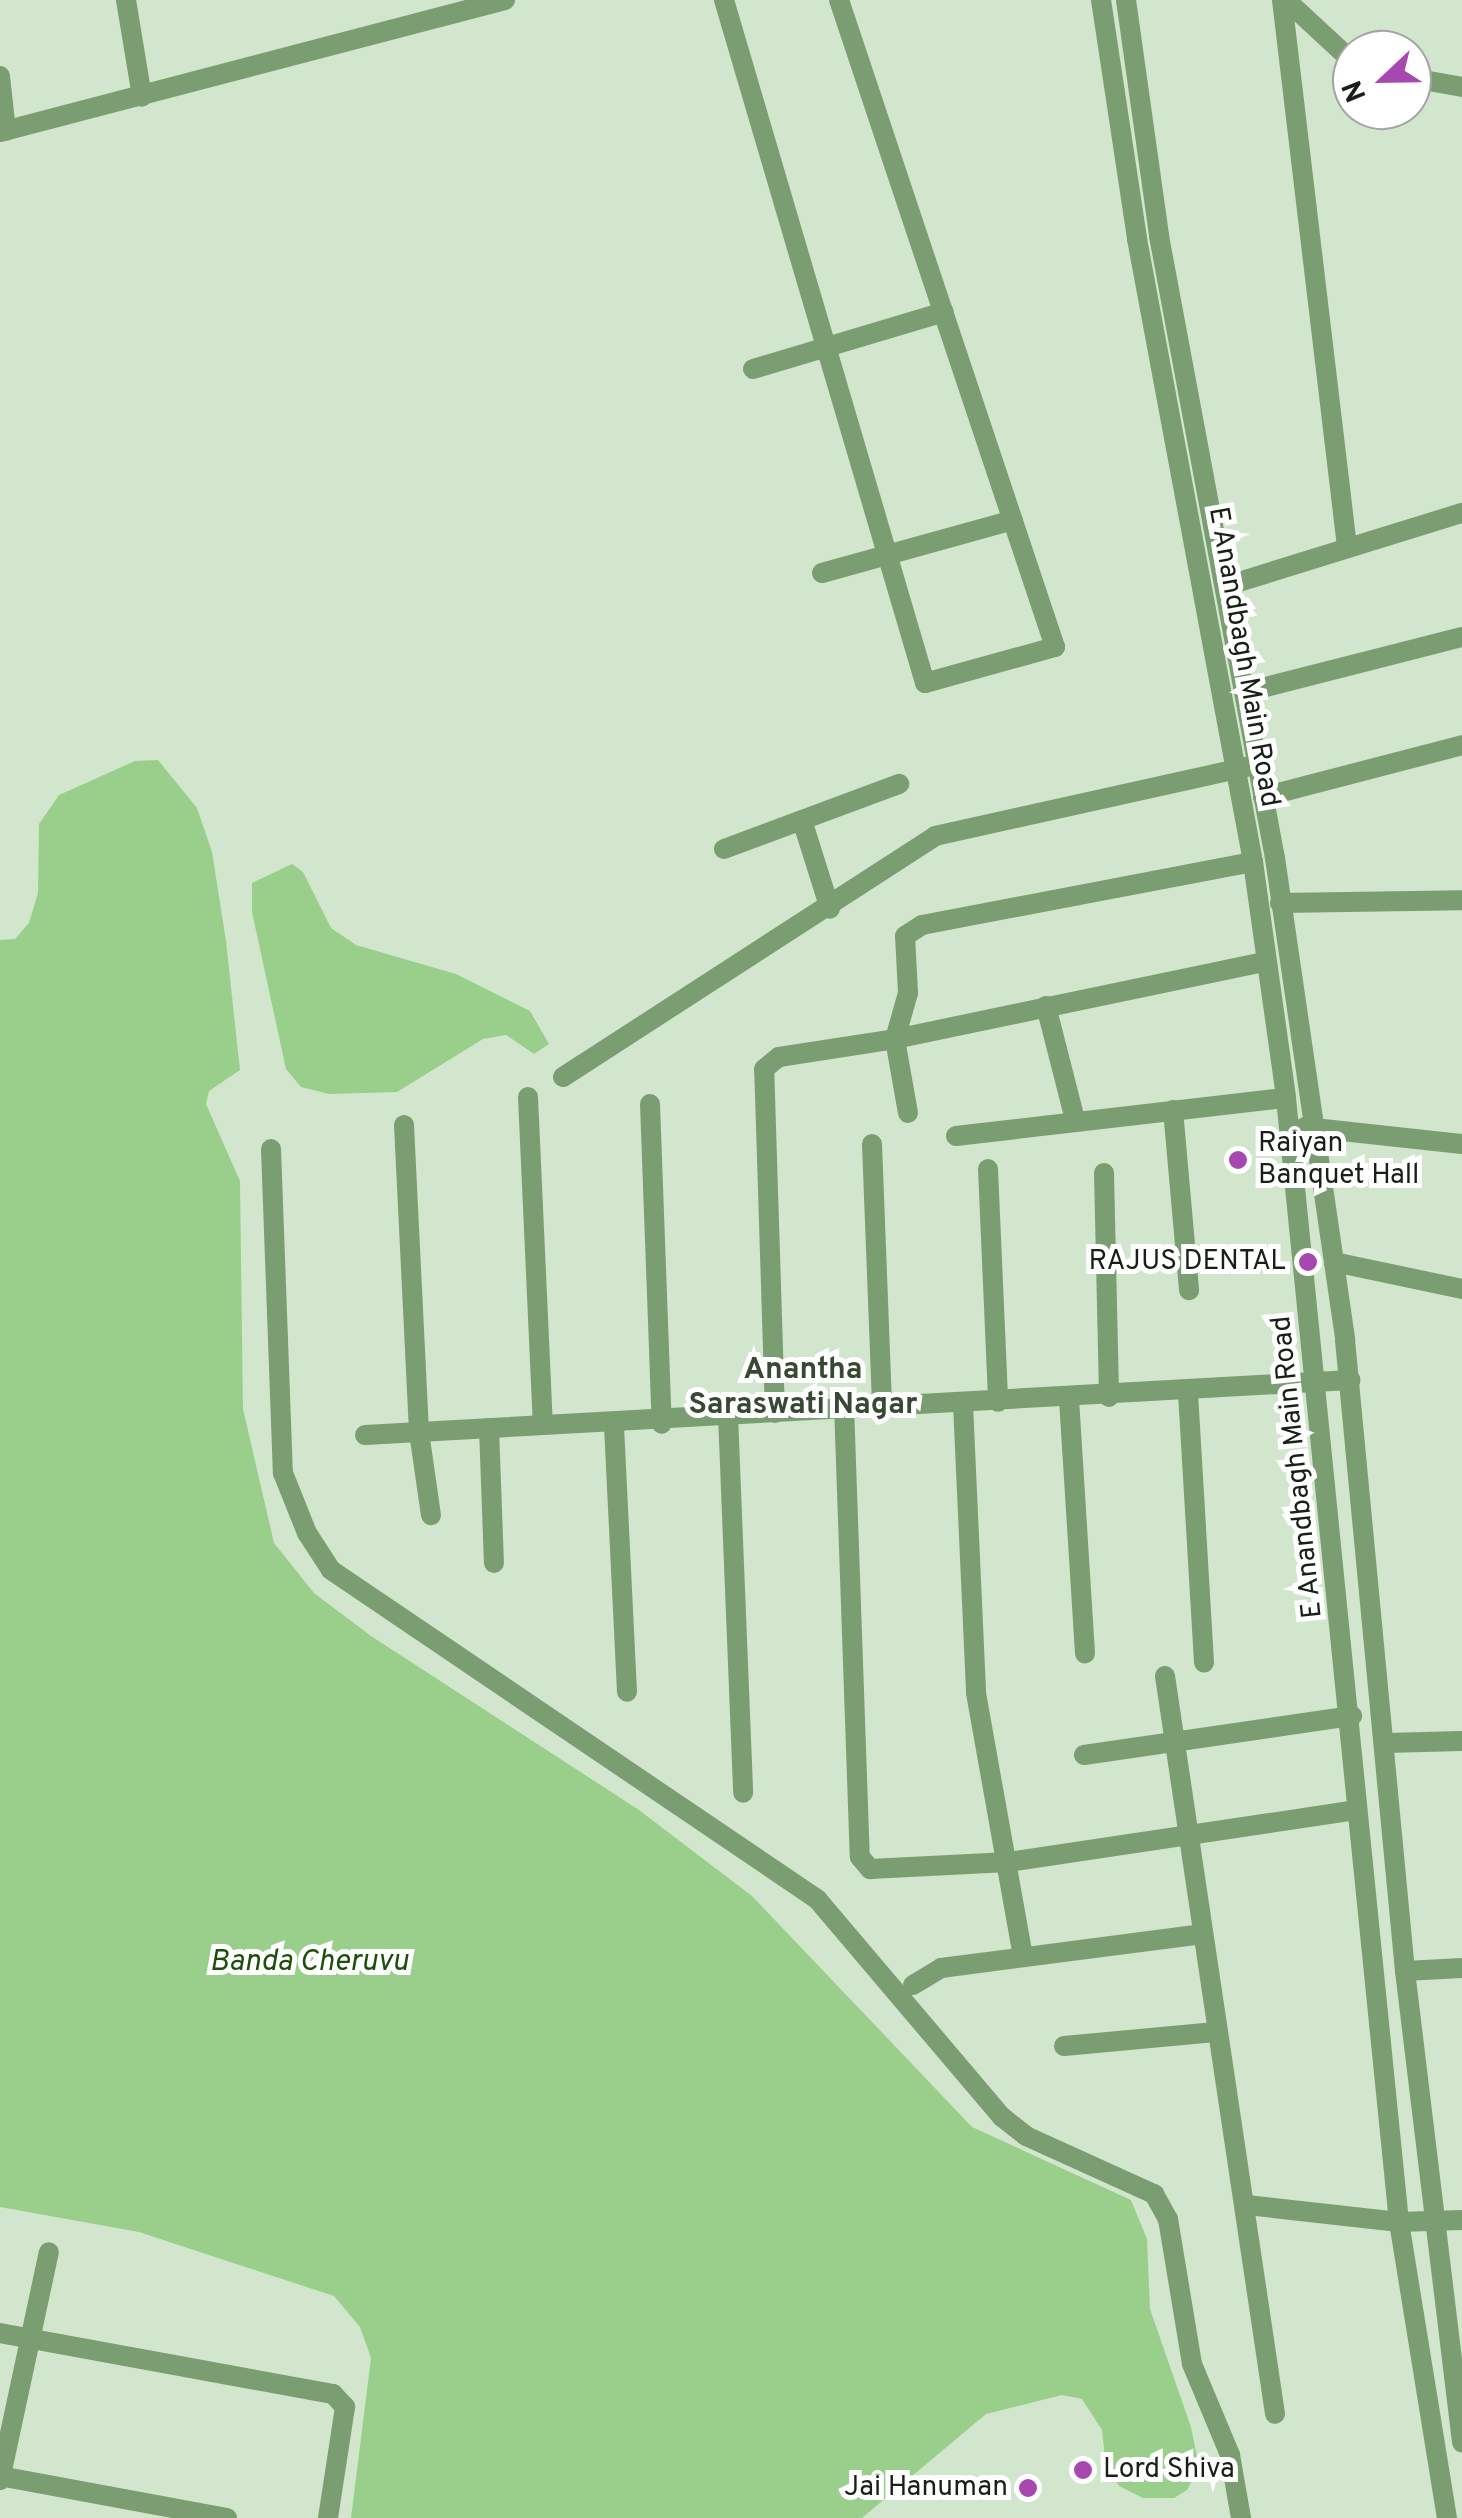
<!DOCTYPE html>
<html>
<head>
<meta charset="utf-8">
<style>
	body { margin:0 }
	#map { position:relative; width:1462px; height:2518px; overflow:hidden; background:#d1e6cc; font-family:Overpass,sans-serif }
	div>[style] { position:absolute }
	.water>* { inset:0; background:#99cf8b }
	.minor>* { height:20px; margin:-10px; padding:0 10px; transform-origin:10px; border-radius:10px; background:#7a9e71 }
	.dots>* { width:28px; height:28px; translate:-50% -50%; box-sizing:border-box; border:5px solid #fff; border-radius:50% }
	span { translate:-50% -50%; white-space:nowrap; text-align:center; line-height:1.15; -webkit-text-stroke:10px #fff; paint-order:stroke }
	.street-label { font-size:28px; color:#181f16 }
	.poi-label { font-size:28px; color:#181f16 }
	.left { translate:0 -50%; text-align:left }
	.right { translate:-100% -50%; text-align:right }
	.neighbourhood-label { font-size:30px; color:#374833; font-weight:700 }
	.water-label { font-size:30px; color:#1c4f0a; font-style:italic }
	.north { position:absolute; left:1332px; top:30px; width:100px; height:100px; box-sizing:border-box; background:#fff; border:2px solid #a3a5a2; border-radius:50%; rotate:248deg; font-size:28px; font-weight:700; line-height:40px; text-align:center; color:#181f16 }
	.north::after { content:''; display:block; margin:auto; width:35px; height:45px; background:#a748b0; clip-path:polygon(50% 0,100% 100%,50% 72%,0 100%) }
</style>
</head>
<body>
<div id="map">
	<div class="water">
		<div style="clip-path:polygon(158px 760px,197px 808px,212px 852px,226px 941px,240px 1070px,209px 1091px,206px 1104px,240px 1181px,243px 1409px,274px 1543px,314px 1593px,371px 1636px,639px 1810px,752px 1896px,972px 2127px,1131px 2200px,1147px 2239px,1150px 2309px,1191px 2427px,1199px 2467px,1187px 2490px,1174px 2498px,1143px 2498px,1119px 2486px,1106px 2467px,1102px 2430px,1082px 2399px,1062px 2395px,986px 2414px,862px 2518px,351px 2518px,371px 2358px,360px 2327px,334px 2296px,139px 2232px,0 2207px,0 940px,15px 939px,29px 923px,38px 893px,39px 824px,59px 795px,135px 761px)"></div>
		<div style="clip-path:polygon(292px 864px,303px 872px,331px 928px,356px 945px,456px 974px,530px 1011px,549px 1044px,534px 1054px,506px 1035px,483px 1039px,397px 1092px,329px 1094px,301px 1087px,286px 1069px,252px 912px,252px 883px)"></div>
	</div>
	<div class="minor">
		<div style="left:126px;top:0;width:98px;rotate:80.6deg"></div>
		<div style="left:724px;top:0;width:712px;rotate:73.6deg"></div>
		<div style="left:925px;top:683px;width:135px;rotate:-15.5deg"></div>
		<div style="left:1055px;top:647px;width:682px;rotate:-108.46deg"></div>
		<div style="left:1101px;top:0;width:242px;rotate:81.4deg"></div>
		<div style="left:1137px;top:239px;width:634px;rotate:79.45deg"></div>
		<div style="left:1253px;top:862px;width:238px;rotate:82deg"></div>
		<div style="left:1286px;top:1098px;width:1130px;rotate:84.26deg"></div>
		<div style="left:1399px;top:2222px;width:300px;rotate:80.8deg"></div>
		<div style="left:1126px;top:0;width:238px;rotate:82deg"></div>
		<div style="left:1159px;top:236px;width:633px;rotate:79.44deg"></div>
		<div style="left:1275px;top:858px;width:487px;rotate:81.7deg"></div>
		<div style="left:1345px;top:1340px;width:634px;rotate:84.57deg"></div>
		<div style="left:1405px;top:1971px;width:475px;rotate:83.1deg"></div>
		<div style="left:1282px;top:0;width:551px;rotate:83.22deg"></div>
		<div style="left:1286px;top:0;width:90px;rotate:42.7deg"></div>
		<div style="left:0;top:76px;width:55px;rotate:83.8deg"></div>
		<div style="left:1412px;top:78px;width:51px;rotate:10.2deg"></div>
		<div style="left:0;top:132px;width:522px;rotate:-14.65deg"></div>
		<div style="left:753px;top:369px;width:199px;rotate:-16.6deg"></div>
		<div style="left:822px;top:573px;width:198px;rotate:-15.5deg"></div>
		<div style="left:1229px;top:585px;width:244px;rotate:-17.2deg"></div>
		<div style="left:1246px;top:692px;width:223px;rotate:-14.3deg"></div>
		<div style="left:1263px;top:797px;width:206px;rotate:-14.6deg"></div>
		<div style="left:802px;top:820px;width:93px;rotate:72.5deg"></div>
		<div style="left:724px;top:849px;width:187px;rotate:-20.4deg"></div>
		<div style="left:1280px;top:903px;width:182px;rotate:-0.9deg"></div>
		<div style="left:1046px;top:1006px;width:118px;rotate:75.7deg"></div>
		<div style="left:563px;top:1077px;width:443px;rotate:-32.9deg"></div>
		<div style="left:935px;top:836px;width:320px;rotate:-12.5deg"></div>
		<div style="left:528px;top:1097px;width:328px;rotate:87.4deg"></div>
		<div style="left:650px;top:1104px;width:320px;rotate:87.9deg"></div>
		<div style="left:1173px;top:1110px;width:181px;rotate:84.9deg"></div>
		<div style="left:908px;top:1113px;width:75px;rotate:-100deg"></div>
		<div style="left:895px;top:1039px;width:48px;rotate:-74.2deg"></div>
		<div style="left:908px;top:993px;width:57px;rotate:-93deg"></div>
		<div style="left:905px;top:936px;width:20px;rotate:-33deg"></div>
		<div style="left:922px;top:925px;width:337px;rotate:-10.8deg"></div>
		<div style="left:404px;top:1125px;width:307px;rotate:87.2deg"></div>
		<div style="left:419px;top:1432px;width:84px;rotate:81.8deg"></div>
		<div style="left:1305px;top:1127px;width:158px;rotate:6.2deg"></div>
		<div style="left:956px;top:1136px;width:332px;rotate:-6.6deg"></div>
		<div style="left:872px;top:1144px;width:259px;rotate:87.8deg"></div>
		<div style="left:271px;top:1149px;width:324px;rotate:87.9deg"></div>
		<div style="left:283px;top:1473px;width:65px;rotate:68.2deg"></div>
		<div style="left:307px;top:1533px;width:44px;rotate:57deg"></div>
		<div style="left:331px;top:1570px;width:587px;rotate:34.1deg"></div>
		<div style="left:817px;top:1899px;width:286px;rotate:49.7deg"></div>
		<div style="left:1002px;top:2117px;width:31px;rotate:38deg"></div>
		<div style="left:1026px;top:2136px;width:141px;rotate:24.4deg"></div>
		<div style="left:1154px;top:2194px;width:29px;rotate:61deg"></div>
		<div style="left:1168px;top:2219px;width:147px;rotate:80.6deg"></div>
		<div style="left:1192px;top:2364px;width:99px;rotate:67.3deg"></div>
		<div style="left:1230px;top:2455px;width:64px;rotate:80.1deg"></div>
		<div style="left:988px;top:1169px;width:233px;rotate:87.5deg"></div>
		<div style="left:1104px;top:1173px;width:224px;rotate:88.7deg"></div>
		<div style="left:1334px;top:1262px;width:131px;rotate:11.9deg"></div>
		<div style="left:1188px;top:1393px;width:270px;rotate:86.6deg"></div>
		<div style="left:1069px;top:1399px;width:255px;rotate:86.4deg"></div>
		<div style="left:963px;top:1404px;width:289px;rotate:87.4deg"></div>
		<div style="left:976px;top:1693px;width:267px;rotate:79.9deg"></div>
		<div style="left:844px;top:1405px;width:452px;rotate:88deg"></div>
		<div style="left:860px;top:1857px;width:16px;rotate:50deg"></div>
		<div style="left:870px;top:1869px;width:139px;rotate:-2.9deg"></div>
		<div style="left:1009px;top:1862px;width:352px;rotate:-8.5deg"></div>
		<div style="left:775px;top:1413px;width:344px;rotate:-91.8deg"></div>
		<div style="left:764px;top:1069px;width:19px;rotate:-39deg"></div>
		<div style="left:779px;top:1057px;width:117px;rotate:-8.8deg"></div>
		<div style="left:895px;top:1039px;width:378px;rotate:-11.8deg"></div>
		<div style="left:728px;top:1415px;width:378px;rotate:87.7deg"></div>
		<div style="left:614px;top:1426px;width:266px;rotate:87.2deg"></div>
		<div style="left:489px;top:1428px;width:135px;rotate:87.9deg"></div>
		<div style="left:365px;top:1435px;width:987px;rotate:-3.2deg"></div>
		<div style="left:1165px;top:1676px;width:746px;rotate:81.52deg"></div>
		<div style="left:1386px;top:1743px;width:76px;rotate:-1.5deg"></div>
		<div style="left:1084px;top:1755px;width:271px;rotate:-8.3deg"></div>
		<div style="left:1405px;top:1971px;width:57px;rotate:-3deg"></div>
		<div style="left:913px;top:1985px;width:33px;rotate:-31deg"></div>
		<div style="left:941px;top:1968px;width:264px;rotate:-7.4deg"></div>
		<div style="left:1064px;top:2046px;width:152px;rotate:-5.3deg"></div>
		<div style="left:1247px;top:2205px;width:153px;rotate:6.4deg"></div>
		<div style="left:1399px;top:2222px;width:63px;rotate:-1.8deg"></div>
		<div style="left:0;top:2333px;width:339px;rotate:10.4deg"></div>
		<div style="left:333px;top:2394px;width:18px;rotate:47deg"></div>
		<div style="left:345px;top:2407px;width:112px;rotate:98.7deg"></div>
		<div style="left:0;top:2476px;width:231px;rotate:10.5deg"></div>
		<div style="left:0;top:2480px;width:233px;rotate:-77.9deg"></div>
	</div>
	<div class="dots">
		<div style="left:1238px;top:1160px;background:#a748b0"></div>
		<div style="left:1308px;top:1262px;background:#a748b0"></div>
		<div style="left:1083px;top:2470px;background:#a748b0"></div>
		<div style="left:1028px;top:2488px;background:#a748b0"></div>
	</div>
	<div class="street-label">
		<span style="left:1243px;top:657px;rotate:80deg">E Anandbagh Main Road</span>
		<span style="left:1298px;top:1467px;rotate:-96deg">E Anandbagh Main Road</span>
	</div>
	<div class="poi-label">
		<span class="left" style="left:1258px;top:1160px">Raiyan<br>Banquet Hall</span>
		<span class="right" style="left:1286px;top:1262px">RAJUS DENTAL</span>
		<span class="left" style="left:1103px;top:2470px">Lord Shiva</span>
		<span class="right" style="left:1008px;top:2488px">Jai Hanuman</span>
	</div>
	<div class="neighbourhood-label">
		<span style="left:803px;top:1388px">Anantha<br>Saraswati Nagar</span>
	</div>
	<div class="water-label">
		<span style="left:309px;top:1963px">Banda Cheruvu</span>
	</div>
	<div class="north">N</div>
</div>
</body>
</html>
